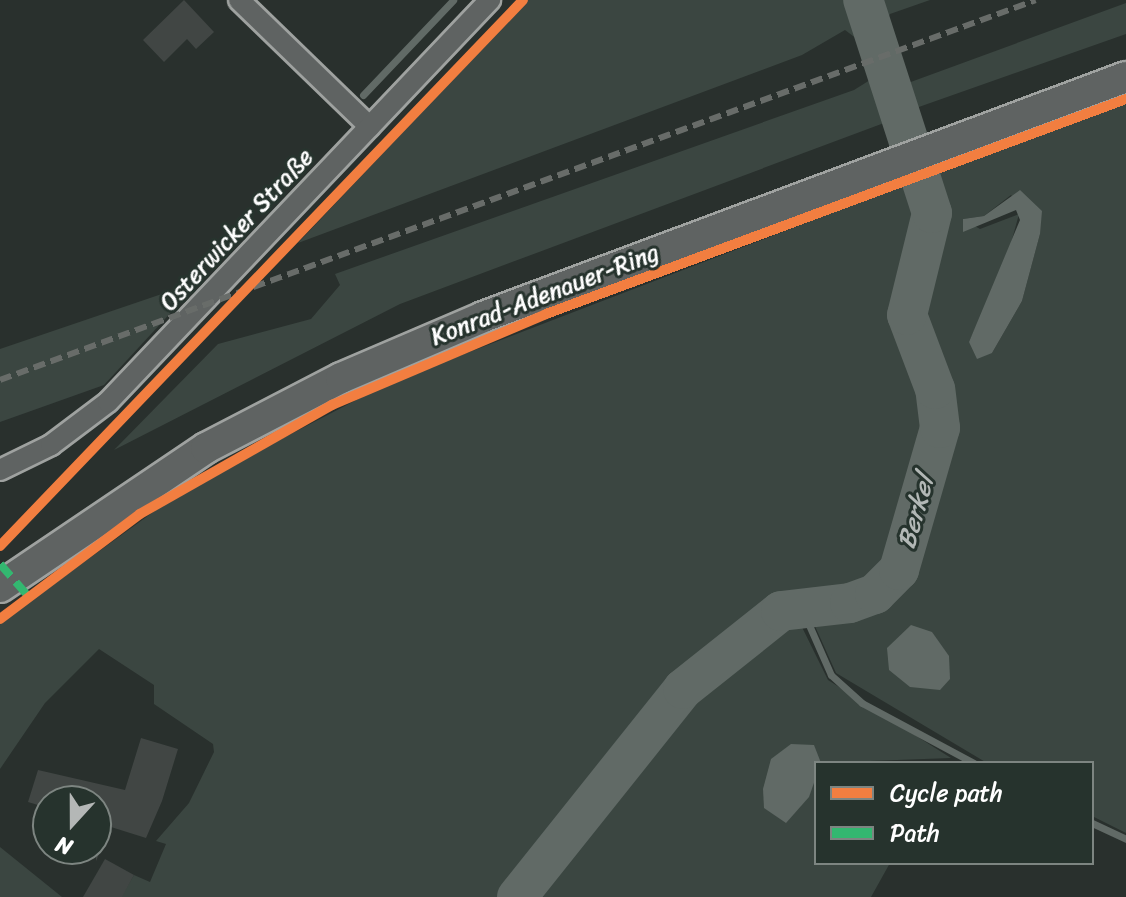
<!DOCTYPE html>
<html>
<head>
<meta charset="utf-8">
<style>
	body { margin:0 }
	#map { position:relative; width:1126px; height:897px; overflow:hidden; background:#29302d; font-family:Sriracha,sans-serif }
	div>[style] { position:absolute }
	.green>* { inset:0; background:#3b4641 }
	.water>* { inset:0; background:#616a66 }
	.stream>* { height:7px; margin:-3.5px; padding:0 3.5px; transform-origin:3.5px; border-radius:3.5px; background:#616a66 }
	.river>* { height:40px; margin:-20px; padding:0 20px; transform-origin:20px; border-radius:20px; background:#616a66 }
	.building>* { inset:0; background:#414644 }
	.roads { filter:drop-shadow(2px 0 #9fa2a0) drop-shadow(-2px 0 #9fa2a0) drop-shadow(0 2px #9fa2a0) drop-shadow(0 -2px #9fa2a0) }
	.street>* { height:20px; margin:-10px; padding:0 10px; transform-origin:10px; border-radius:10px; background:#5f6362 }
	.secondary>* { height:30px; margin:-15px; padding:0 15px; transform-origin:15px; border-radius:15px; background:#5f6362 }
	.rail>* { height:6px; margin-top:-3px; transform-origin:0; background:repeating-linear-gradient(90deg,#686c69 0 12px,transparent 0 18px) }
	.quiet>* { height:8px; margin-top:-4px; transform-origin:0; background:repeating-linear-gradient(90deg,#33b770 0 16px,transparent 0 24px) }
	.cycleway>* { height:10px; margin:-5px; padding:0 5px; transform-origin:5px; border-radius:5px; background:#f27e40 }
	span { translate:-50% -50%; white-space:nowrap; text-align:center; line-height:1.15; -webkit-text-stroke:6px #26332d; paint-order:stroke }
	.street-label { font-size:24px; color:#fff }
	.water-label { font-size:26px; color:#b3b8b6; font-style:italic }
	.legend { position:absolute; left:814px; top:761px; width:280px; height:104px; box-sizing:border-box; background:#26332d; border:2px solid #7d8581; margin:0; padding:10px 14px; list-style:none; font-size:24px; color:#fff }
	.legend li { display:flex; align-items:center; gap:16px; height:40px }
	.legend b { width:40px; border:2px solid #7d8581 }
	.north { position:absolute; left:32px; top:785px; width:80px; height:80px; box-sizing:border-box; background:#26332d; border:2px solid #7d8581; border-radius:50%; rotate:201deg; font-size:22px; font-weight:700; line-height:32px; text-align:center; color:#fff }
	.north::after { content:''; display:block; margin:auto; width:28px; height:36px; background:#b4b7b6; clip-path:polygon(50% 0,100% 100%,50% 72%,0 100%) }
</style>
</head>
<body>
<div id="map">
	<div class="green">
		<div style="clip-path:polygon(528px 0,850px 0,861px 42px,845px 30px,802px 55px,298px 243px)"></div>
		<div style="clip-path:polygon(870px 0,930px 0,890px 14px,881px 35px)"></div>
		<div style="clip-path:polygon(1126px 3px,1126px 34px,916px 108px,919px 133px,891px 62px,908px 83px)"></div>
		<div style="clip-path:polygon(872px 69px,896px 142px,884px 123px,400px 304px,114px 450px,218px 344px,311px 319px,340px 285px,335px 274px,854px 90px,870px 80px)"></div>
		<div style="clip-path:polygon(evenodd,1126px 103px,1126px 833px,1092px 816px,1092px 763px,987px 763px,836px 673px,810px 615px,864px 610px,894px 592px,909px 574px,931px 494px,950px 460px,948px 385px,922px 306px,946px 204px,935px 175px,1126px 103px,1011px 195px,1040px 234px,1022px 301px,992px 353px,969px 342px,1005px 265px,1019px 214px,980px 229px,963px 219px,984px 216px,1011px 195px)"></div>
		<div style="clip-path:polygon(912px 182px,916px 218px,900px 262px,895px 314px,929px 404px,929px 436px,885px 568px,861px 588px,782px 603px,678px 680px,633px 727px,554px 842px,497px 897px,121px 897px,134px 875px,150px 882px,166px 844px,156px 841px,189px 803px,214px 752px,213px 744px,154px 704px,154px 685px,99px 649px,45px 703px,0 769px,0 623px,185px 489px,389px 383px)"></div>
		<div style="clip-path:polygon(200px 281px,104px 385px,0 422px,0 349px)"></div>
		<div style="clip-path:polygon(799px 621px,828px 680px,951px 758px,816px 763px,816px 863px,890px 863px,871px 897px,528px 897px,571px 855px,693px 694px)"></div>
		<div style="clip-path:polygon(0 847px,62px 897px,0 897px)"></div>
	</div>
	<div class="water">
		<div style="clip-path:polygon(1020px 190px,1042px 211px,1040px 234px,1022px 301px,992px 353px,977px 359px,969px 342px,1020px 220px,1016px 210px,963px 232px,963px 219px,984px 216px)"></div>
		<div style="clip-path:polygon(911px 625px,932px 632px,949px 656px,950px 679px,940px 690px,910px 687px,889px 670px,887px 648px)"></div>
		<div style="clip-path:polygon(791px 744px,814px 745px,821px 763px,809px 797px,786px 823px,764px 808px,763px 789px,771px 759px)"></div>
	</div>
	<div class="stream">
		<div style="left:363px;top:95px;width:131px;rotate:-46.5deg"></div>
		<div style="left:802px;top:609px;width:72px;rotate:66.3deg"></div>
		<div style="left:831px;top:675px;width:42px;rotate:42.1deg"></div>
		<div style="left:862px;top:703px;width:127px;rotate:28.2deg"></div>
		<div style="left:1092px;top:823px;width:38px;rotate:25deg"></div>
	</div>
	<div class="river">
		<div style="left:517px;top:897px;width:266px;rotate:-51.4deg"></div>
		<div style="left:683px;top:689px;width:125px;rotate:-38.5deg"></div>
		<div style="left:781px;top:611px;width:69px;rotate:-6.6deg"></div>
		<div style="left:850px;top:603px;width:27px;rotate:-20deg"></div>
		<div style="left:875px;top:594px;width:34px;rotate:-45deg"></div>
		<div style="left:899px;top:570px;width:148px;rotate:-73.9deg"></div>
		<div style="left:940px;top:428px;width:39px;rotate:-97deg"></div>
		<div style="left:935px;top:389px;width:79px;rotate:-110.7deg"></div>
		<div style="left:907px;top:315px;width:105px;rotate:-76.2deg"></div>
		<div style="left:932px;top:213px;width:224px;rotate:-107.9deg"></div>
	</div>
	<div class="building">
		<div style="clip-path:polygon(184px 0,214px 32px,196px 49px,187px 39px,164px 62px,143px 40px)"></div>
		<div style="clip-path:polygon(141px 738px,178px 749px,162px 801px,146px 838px,111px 827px,96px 861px,96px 801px,48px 801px,48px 808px,28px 802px,38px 770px,125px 790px)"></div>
		<div style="clip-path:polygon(105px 859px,134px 875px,122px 897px,83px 897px)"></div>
	</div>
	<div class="roads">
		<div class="street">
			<div style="left:239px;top:0;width:182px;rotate:44.1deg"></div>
			<div style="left:0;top:470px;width:57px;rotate:-26.1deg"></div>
			<div style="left:51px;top:445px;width:71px;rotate:-37deg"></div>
			<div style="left:108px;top:402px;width:555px;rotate:-46.46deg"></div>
		</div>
		<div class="secondary">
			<div style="left:0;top:587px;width:249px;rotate:-34deg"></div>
			<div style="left:206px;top:448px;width:152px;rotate:-27.4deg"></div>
			<div style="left:341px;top:378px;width:155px;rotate:-23.2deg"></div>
			<div style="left:483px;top:317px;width:686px;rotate:-20.47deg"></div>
		</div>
	</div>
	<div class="rail">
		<div style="left:0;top:380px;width:1103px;rotate:-20.14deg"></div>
	</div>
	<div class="quiet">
		<div style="left:0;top:564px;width:43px;rotate:48.8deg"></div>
	</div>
	<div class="cycleway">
		<div style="left:0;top:546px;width:756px;rotate:-46.23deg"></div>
		<div style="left:0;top:619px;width:175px;rotate:-36.9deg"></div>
		<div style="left:140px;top:514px;width:221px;rotate:-29.6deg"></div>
		<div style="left:332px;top:405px;width:233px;rotate:-23deg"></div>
		<div style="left:546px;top:314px;width:619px;rotate:-20.34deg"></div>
	</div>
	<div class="street-label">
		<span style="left:237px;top:230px;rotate:-47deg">Osterwicker Straße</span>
		<span style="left:545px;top:295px;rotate:-21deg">Konrad-Adenauer-Ring</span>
	</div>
	<div class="water-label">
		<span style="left:916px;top:512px;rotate:-74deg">Berkel</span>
	</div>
	<ul class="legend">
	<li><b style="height:10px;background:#f27e40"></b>Cycle path</li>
	<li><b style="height:10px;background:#33b770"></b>Path</li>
	</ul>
	<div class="north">N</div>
</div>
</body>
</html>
